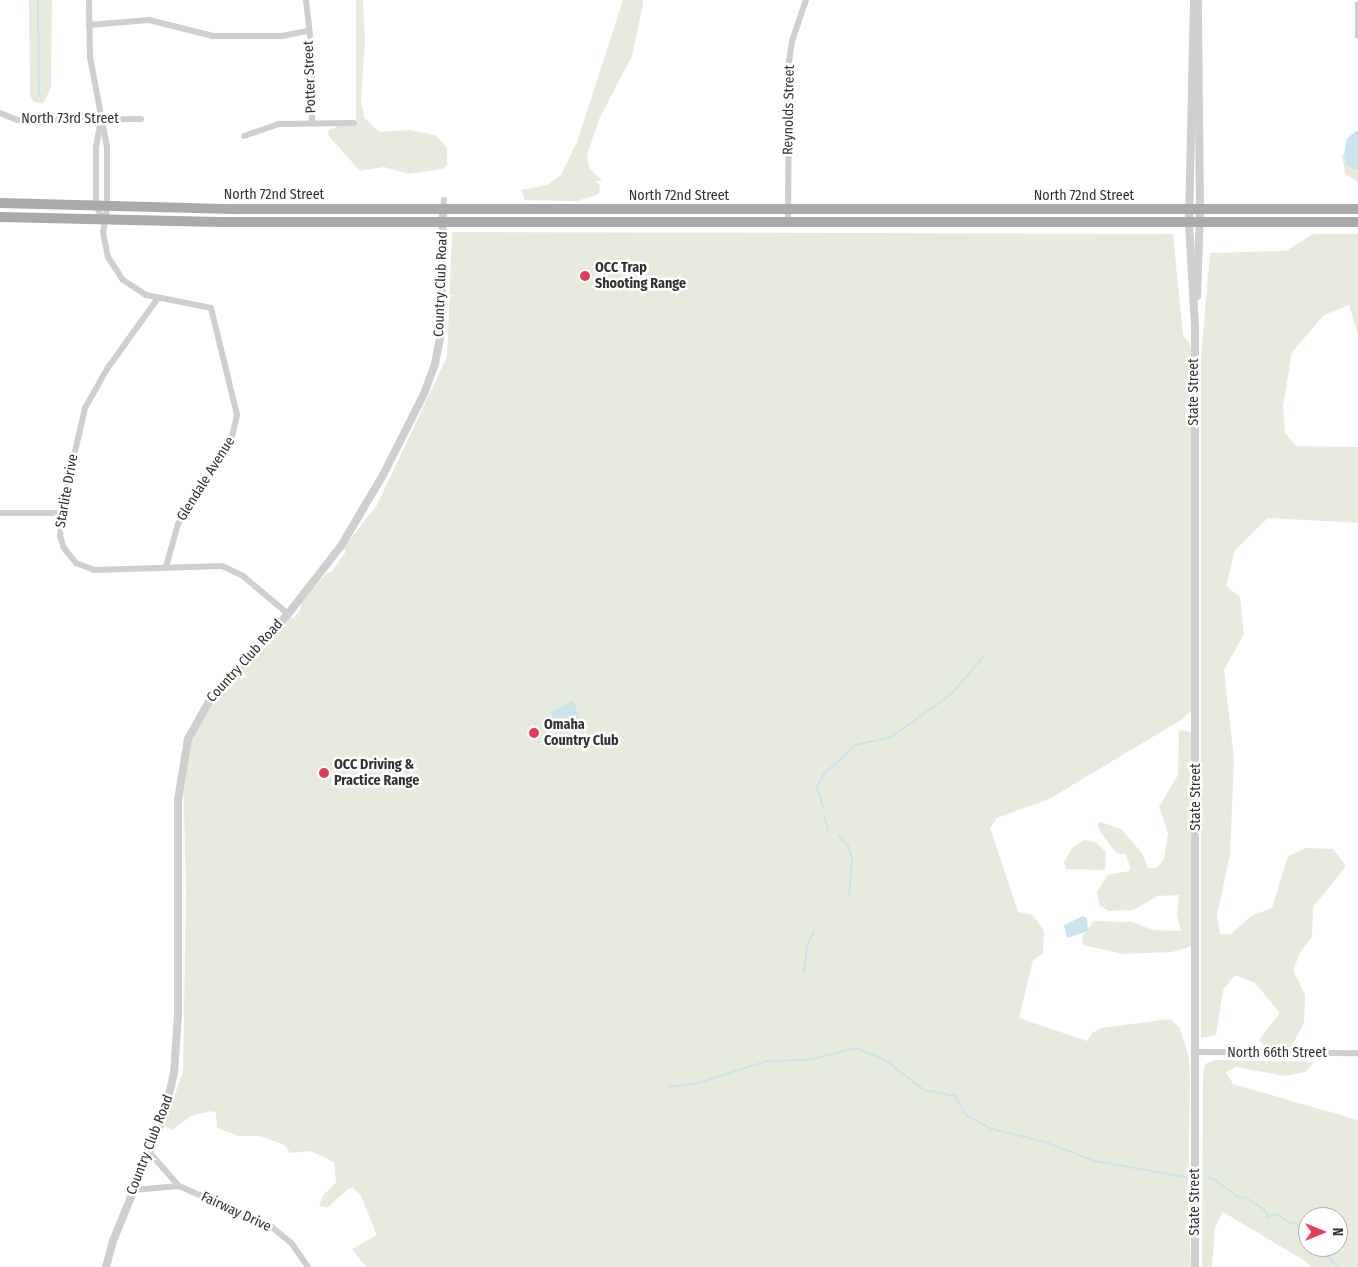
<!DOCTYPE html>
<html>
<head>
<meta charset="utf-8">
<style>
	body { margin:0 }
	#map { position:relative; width:1358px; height:1267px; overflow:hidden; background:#fff; font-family:"Fira Sans Condensed",sans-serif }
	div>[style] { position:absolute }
	.green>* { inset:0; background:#e7ebde }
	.water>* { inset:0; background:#cbe3eb }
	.stream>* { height:2px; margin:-1px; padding:0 1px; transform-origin:1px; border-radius:1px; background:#cbe3eb }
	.minor>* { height:6px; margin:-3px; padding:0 3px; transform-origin:3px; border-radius:3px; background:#cfcfcf }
	.tertiary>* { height:8px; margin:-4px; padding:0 4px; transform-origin:4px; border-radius:4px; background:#cfcfcf }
	.primary>* { height:10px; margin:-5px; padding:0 5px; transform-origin:5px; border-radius:5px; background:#aaa }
	.dots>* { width:14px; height:14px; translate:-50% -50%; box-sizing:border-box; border:2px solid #fff; border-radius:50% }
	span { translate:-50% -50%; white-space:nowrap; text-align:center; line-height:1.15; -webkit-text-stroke:5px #fff; paint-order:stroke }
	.street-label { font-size:14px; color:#323232 }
	.poi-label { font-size:14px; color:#323232; font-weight:700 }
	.left { translate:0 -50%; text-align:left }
	.north { position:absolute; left:1298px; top:1207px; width:50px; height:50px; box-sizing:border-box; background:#fff; border:1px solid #adadad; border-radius:50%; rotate:90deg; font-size:14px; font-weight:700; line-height:20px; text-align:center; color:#323232 }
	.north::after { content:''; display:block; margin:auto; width:18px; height:22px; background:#e33b5a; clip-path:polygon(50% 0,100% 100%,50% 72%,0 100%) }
</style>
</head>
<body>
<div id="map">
	<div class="green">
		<div style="clip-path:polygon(29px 0,52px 0,51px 88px,43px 103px,34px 102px,30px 96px)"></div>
		<div style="clip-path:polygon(356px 0,363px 0,365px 41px,361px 100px,364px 117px,379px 132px,410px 130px,435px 135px,447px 148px,447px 165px,442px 169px,409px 174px,384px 167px,360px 171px,328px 135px,329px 130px,339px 126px,356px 126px)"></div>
		<div style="clip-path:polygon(623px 0,643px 0,643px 4px,632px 56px,600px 117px,587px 154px,589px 168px,602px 181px,595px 181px,600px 185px,599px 194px,577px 201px,525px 200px,521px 190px,547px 185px,561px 175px,577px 142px)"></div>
		<div style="clip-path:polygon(1346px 151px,1358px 156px,1358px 182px,1345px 174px,1342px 155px)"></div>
		<div style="clip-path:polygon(452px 232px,1173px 234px,1183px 335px,1189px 342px,1192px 354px,1192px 710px,1181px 720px,1049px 799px,997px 818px,990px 828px,1018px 912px,1033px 915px,1044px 931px,1043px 953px,1033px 960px,1019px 1018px,1087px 1041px,1092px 1033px,1101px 1028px,1162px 1020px,1171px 1019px,1180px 1028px,1189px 1058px,1190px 1081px,1188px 1199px,1191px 1267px,366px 1267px,352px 1249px,377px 1235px,361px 1196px,353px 1188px,348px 1189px,328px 1207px,319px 1206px,323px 1195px,336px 1183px,334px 1162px,310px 1151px,290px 1153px,285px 1145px,260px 1136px,239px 1136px,217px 1128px,216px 1113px,211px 1111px,191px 1116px,172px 1130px,164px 1126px,183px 1071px,186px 892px,183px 772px,193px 736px,213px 699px,289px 617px,294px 618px,300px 610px,301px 601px,327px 573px,332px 571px,345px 553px,345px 546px,377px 505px,447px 357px)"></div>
		<div style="clip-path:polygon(1313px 234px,1358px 234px,1358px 335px,1349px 305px,1324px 315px,1292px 352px,1283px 406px,1285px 433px,1296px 446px,1358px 447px,1358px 523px,1268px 518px,1235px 550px,1226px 586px,1240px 597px,1244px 634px,1224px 670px,1234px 759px,1230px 855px,1217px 915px,1220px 934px,1231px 934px,1251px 916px,1272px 908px,1288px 856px,1306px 848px,1333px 849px,1346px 866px,1313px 907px,1312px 937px,1301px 951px,1293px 970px,1305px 995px,1304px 1023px,1291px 1047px,1267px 1048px,1259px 1040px,1280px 1013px,1255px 983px,1235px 975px,1223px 990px,1216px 1035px,1201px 1038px,1201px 358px,1210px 253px,1286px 251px)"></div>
		<div style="clip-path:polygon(1182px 730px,1192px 733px,1192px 946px,1172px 952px,1123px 954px,1083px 945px,1082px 937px,1094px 921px,1132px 922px,1153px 930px,1181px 931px,1177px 915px,1179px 895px,1158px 896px,1133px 910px,1109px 911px,1100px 906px,1097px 892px,1108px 875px,1129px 871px,1130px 867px,1126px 854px,1116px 853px,1099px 830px,1098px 823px,1101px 822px,1121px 829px,1142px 853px,1148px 868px,1157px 868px,1164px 859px,1168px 833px,1159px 807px,1178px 775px,1179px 731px)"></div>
		<div style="clip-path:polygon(1084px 840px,1095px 842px,1106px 852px,1105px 870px,1066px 869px,1064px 862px,1073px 847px)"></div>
		<div style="clip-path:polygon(evenodd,1215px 1060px,1315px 1062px,1305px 1072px,1285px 1076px,1236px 1067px,1226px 1072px,1233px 1084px,1358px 1120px,1358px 1267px,1309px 1267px,1307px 1262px,1223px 1212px,1215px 1228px,1212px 1267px,1202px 1267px,1203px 1075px,1205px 1064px,1215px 1060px,1308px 1217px,1338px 1217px,1338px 1247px,1308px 1247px,1308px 1217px)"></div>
	</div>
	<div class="water">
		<div style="clip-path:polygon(1358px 130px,1358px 169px,1355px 169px,1346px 165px,1344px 155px,1347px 138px)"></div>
		<div style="clip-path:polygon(573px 700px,581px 722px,568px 727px,564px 717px,553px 719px,551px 712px)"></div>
		<div style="clip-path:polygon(1083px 916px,1087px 918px,1088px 931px,1067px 938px,1064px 925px)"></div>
	</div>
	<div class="stream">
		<div style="left:38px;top:0;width:96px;rotate:89.4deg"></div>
		<div style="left:823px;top:807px;width:21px;rotate:-107deg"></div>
		<div style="left:817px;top:787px;width:15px;rotate:-62deg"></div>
		<div style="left:824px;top:774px;width:43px;rotate:-42.2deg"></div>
		<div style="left:856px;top:745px;width:36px;rotate:-13deg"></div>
		<div style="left:891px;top:737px;width:72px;rotate:-35.4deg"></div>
		<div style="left:950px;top:695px;width:53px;rotate:-48.8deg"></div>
		<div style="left:824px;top:816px;width:14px;rotate:73deg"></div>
		<div style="left:839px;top:836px;width:13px;rotate:48deg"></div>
		<div style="left:848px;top:846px;width:14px;rotate:73deg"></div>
		<div style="left:852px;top:859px;width:35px;rotate:95deg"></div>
		<div style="left:804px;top:973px;width:28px;rotate:-84deg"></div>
		<div style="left:807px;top:945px;width:15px;rotate:-62deg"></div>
		<div style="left:670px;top:1087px;width:25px;rotate:-7deg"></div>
		<div style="left:695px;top:1084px;width:76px;rotate:-17.7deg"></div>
		<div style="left:767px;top:1061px;width:42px;rotate:-1.4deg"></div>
		<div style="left:809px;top:1060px;width:49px;rotate:-14.3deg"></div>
		<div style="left:856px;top:1048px;width:31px;rotate:22deg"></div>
		<div style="left:885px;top:1060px;width:49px;rotate:37.6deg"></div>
		<div style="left:924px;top:1090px;width:32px;rotate:11deg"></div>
		<div style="left:955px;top:1096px;width:22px;rotate:60deg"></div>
		<div style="left:966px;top:1115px;width:26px;rotate:29deg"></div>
		<div style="left:989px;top:1128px;width:58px;rotate:14deg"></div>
		<div style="left:1045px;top:1142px;width:53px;rotate:20.8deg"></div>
		<div style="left:1095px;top:1161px;width:92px;rotate:10deg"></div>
		<div style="left:1208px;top:1178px;width:7px;rotate:16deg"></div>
		<div style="left:1215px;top:1180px;width:31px;rotate:36deg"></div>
		<div style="left:1240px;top:1198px;width:5px;rotate:-11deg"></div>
		<div style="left:1245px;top:1197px;width:24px;rotate:33deg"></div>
		<div style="left:1265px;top:1210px;width:8px;rotate:67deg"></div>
		<div style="left:1268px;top:1217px;width:9px;rotate:-18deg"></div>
		<div style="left:1277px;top:1214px;width:14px;rotate:36deg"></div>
		<div style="left:1288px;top:1222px;width:9px;rotate:13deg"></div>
		<div style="left:1297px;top:1224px;width:12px;rotate:59deg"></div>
		<div style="left:1303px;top:1234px;width:5px;rotate:11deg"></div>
		<div style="left:1321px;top:1247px;width:26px;rotate:51deg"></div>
	</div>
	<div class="minor">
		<div style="left:89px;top:0;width:57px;rotate:89deg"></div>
		<div style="left:90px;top:57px;width:92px;rotate:79.3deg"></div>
		<div style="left:107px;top:147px;width:61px;rotate:90deg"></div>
		<div style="left:107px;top:208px;width:24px;rotate:99deg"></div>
		<div style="left:103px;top:232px;width:25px;rotate:79deg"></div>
		<div style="left:108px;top:257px;width:27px;rotate:57deg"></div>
		<div style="left:123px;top:280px;width:27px;rotate:33deg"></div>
		<div style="left:146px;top:295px;width:66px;rotate:11.3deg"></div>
		<div style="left:211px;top:308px;width:110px;rotate:76.3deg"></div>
		<div style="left:237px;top:415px;width:28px;rotate:103deg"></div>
		<div style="left:231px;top:442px;width:98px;rotate:122.9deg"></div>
		<div style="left:178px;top:524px;width:45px;rotate:105.6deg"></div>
		<div style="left:306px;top:0;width:52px;rotate:83.4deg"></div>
		<div style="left:312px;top:52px;width:71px;rotate:90deg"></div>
		<div style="left:1358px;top:4px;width:32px;rotate:90deg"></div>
		<div style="left:89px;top:25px;width:60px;rotate:-4.8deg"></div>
		<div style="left:149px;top:20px;width:66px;rotate:14deg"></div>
		<div style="left:213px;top:36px;width:69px"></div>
		<div style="left:282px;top:36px;width:26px;rotate:-11deg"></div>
		<div style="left:0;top:113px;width:18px;rotate:22deg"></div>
		<div style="left:17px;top:120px;width:124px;rotate:-0.5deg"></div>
		<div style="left:101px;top:119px;width:29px;rotate:100deg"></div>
		<div style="left:96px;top:148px;width:48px;rotate:90deg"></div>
		<div style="left:96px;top:196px;width:11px;rotate:85deg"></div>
		<div style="left:97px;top:207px;width:15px;rotate:67deg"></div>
		<div style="left:244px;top:136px;width:36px;rotate:-19deg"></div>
		<div style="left:278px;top:124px;width:76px;rotate:-0.8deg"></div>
		<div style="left:443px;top:209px;width:9px;rotate:-84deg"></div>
		<div style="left:788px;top:222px;width:160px;rotate:-89.6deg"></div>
		<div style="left:789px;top:62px;width:21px;rotate:-82deg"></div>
		<div style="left:792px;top:41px;width:43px;rotate:-71.1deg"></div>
		<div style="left:158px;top:298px;width:87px;rotate:125.7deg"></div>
		<div style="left:107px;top:369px;width:45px;rotate:119.4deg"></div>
		<div style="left:85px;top:408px;width:108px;rotate:102.9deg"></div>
		<div style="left:61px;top:513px;width:23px;rotate:92deg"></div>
		<div style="left:60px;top:536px;width:13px;rotate:72deg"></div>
		<div style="left:64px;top:548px;width:19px;rotate:51deg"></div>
		<div style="left:76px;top:563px;width:19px;rotate:21deg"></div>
		<div style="left:94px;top:570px;width:128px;rotate:-1.8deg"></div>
		<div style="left:222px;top:566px;width:23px;rotate:25deg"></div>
		<div style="left:243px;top:576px;width:59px;rotate:40.2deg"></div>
		<div style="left:0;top:513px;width:61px"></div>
		<div style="left:1196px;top:1052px;width:162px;rotate:0.4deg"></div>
		<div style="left:149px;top:1152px;width:45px;rotate:48.6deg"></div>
		<div style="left:179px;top:1186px;width:102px;rotate:23.8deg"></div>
		<div style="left:272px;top:1227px;width:26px;rotate:40deg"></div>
		<div style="left:292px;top:1244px;width:28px;rotate:55deg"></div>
		<div style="left:134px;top:1190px;width:45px;rotate:-5.1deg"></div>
	</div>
	<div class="tertiary">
		<div style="left:1194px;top:0;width:223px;rotate:91.3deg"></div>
		<div style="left:1189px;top:223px;width:105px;rotate:86.7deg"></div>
		<div style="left:1195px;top:328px;width:939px;rotate:90deg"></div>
		<div style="left:1197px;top:296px;width:87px;rotate:-88deg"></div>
		<div style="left:1200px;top:209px;width:207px;rotate:-90.6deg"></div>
		<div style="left:106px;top:1267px;width:27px;rotate:-75deg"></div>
		<div style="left:113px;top:1241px;width:135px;rotate:-67.8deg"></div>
		<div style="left:164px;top:1116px;width:44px;rotate:-76.9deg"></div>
		<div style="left:174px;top:1073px;width:57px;rotate:-86deg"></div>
		<div style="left:178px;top:1016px;width:216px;rotate:-90deg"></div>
		<div style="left:178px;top:800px;width:62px;rotate:-80.7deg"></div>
		<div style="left:188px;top:739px;width:47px;rotate:-60.7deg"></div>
		<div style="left:211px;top:698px;width:114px;rotate:-47.5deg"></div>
		<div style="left:288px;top:614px;width:86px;rotate:-52.1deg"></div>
		<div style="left:341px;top:546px;width:82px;rotate:-59.4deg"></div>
		<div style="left:383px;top:475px;width:91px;rotate:-63.2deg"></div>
		<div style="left:424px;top:394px;width:32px;rotate:-70deg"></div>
		<div style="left:435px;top:364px;width:31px;rotate:-79deg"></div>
		<div style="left:441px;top:334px;width:125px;rotate:-89.1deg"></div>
	</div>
	<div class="primary">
		<div style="left:0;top:203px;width:234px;rotate:1.5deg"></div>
		<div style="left:234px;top:209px;width:1124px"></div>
		<div style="left:0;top:217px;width:219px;rotate:1.3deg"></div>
		<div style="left:219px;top:222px;width:1139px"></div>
	</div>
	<div class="dots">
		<div style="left:585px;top:276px;background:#e33b5a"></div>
		<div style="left:534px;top:733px;background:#e33b5a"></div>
		<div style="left:324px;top:773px;background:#e33b5a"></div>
	</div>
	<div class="street-label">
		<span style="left:310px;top:77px;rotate:-92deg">Potter Street</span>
		<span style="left:789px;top:110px;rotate:-89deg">Reynolds Street</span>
		<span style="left:70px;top:119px">North 73rd Street</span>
		<span style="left:274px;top:195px">North 72nd Street</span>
		<span style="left:679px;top:196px">North 72nd Street</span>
		<span style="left:1084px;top:196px">North 72nd Street</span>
		<span style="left:441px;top:284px;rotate:-88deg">Country Club Road</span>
		<span style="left:1194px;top:392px;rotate:-90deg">State Street</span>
		<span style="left:206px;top:479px;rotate:-58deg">Glendale Avenue</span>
		<span style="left:67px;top:491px;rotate:-80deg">Starlite Drive</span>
		<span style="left:245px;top:661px;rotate:-48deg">Country Club Road</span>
		<span style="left:1196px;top:797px;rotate:-90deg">State Street</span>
		<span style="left:1277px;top:1053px">North 66th Street</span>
		<span style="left:150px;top:1145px;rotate:-69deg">Country Club Road</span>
		<span style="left:1195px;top:1202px;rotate:-90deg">State Street</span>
		<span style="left:236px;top:1212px;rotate:25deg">Fairway Drive</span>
	</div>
	<div class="poi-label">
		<span class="left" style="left:595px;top:276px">OCC Trap<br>Shooting Range</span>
		<span class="left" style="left:544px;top:733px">Omaha<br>Country Club</span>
		<span class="left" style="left:334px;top:773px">OCC Driving &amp;<br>Practice Range</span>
	</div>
	<div class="north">N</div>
</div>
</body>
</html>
